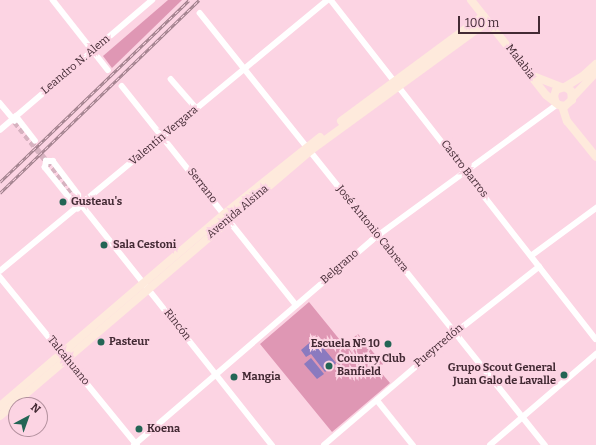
<!DOCTYPE html>
<html>
<head>
<meta charset="utf-8">
<style>
	body { margin:0 }
	#map { position:relative; width:596px; height:445px; overflow:hidden; background:#fcd4e3; font-family:Bitter,serif }
	div>[style] { position:absolute }
	.green>* { inset:0; background:#df97b4 }
	.water>* { inset:0; background:#8a7abf }
	.street-tunnel>* { height:5.5px; margin-top:-2.75px; transform-origin:0; background:repeating-linear-gradient(90deg,#d7b2c0 0 5.5px,transparent 0 8.5px) }
	.street>* { height:5.5px; margin:-2.75px; padding:0 2.75px; transform-origin:2.75px; border-radius:2.75px; background:#fff }
	.secondary>* { height:8px; margin:-4px; padding:0 4px; transform-origin:4px; border-radius:4px; background:#feeadc }
	.rail>* { height:3px; margin-top:-1.5px; transform-origin:0; background:repeating-linear-gradient(90deg,#fcd4e3 0 4.5px,#9b7b87 0 9px); box-sizing:border-box; border-block:1px solid #9b7b87 }
	.dots>* { width:11px; height:11px; translate:-50% -50%; box-sizing:border-box; border:2px solid #fcd4e3; border-radius:50% }
	span { translate:-50% -50%; white-space:nowrap; text-align:center; line-height:1.15; -webkit-text-stroke:4px #fcd4e3; paint-order:stroke }
	.street-label { font-size:11px; color:#432a34 }
	.poi-label { font-size:11px; color:#432a34; font-weight:700 }
	.left { translate:0 -50%; text-align:left }
	.right { translate:-100% -50%; text-align:right }
	.north { position:absolute; left:8px; top:397px; width:40px; height:40px; box-sizing:border-box; background:#fcd4e3; border:1px solid #b2909d; border-radius:50%; rotate:41deg; font-size:11px; font-weight:700; line-height:16px; text-align:center; color:#432a34 }
	.north::after { content:''; display:block; margin:auto; width:14px; height:18px; background:#236555; clip-path:polygon(50% 0,100% 100%,50% 72%,0 100%) }
	.scale { position:absolute; left:458px; top:16px; width:82px; height:18px; box-sizing:border-box; border:2px solid #432a34; border-top:0; padding-left:5px; font-size:12px; line-height:14px; white-space:nowrap; color:#432a34; -webkit-text-stroke:3px #fcd4e3; paint-order:stroke }
</style>
</head>
<body>
<div id="map">
	<div class="green">
		<div style="clip-path:polygon(168px 0,182px 0,112px 68px,103px 56px)"></div>
		<div style="clip-path:polygon(309px 302px,344px 345px,358px 334px,383px 364px,378px 369px,390px 383px,332px 432px,260px 344px)"></div>
	</div>
	<div class="water">
		<div style="clip-path:polygon(315px 338px,336px 363px,325px 372px,311px 354px,306px 357px,301px 350px)"></div>
		<div style="clip-path:polygon(311px 358px,324px 374px,317px 379px,304px 364px)"></div>
	</div>
	<div class="street-tunnel">
		<div style="left:15px;top:122px;width:104px;rotate:51.3deg"></div>
	</div>
	<div class="street">
		<div style="left:53px;top:0;width:89px;rotate:51.8deg"></div>
		<div style="left:331px;top:0;width:430px;rotate:52deg"></div>
		<div style="left:200px;top:13px;width:553px;rotate:51.39deg"></div>
		<div style="left:171px;top:79px;width:38px;rotate:49deg"></div>
		<div style="left:122px;top:86px;width:280px;rotate:51.5deg"></div>
		<div style="left:0;top:103px;width:23px;rotate:50deg"></div>
		<div style="left:16px;top:116px;width:31px;rotate:52deg"></div>
		<div style="left:0;top:130px;width:200px;rotate:-40.5deg"></div>
		<div style="left:81px;top:204px;width:308px;rotate:51.6deg"></div>
		<div style="left:78px;top:209px;width:53px;rotate:-128.8deg"></div>
		<div style="left:45px;top:168px;width:7px;rotate:-82deg"></div>
		<div style="left:46px;top:161px;width:7px"></div>
		<div style="left:53px;top:161px;width:53px;rotate:52.7deg"></div>
		<div style="left:531px;top:256px;width:81px;rotate:-36.4deg"></div>
		<div style="left:0;top:271px;width:425px;rotate:-39.6deg"></div>
		<div style="left:0;top:277px;width:217px;rotate:50.8deg"></div>
		<div style="left:377px;top:400px;width:58px;rotate:51.3deg"></div>
		<div style="left:134px;top:445px;width:314px;rotate:-40.7deg"></div>
		<div style="left:372px;top:240px;width:230px;rotate:-36.2deg"></div>
		<div style="left:324px;top:445px;width:172px;rotate:-40.5deg"></div>
		<div style="left:455px;top:333px;width:107px;rotate:-38.2deg"></div>
		<div style="left:490px;top:445px;width:140px;rotate:-40.6deg"></div>
	</div>
	<div class="secondary">
		<div style="left:471px;top:0;width:121px;rotate:51.7deg"></div>
		<div style="left:546px;top:95px;width:16px;rotate:38deg"></div>
		<div style="left:559px;top:105px;width:6px;rotate:9deg"></div>
		<div style="left:565px;top:106px;width:9px;rotate:-41deg"></div>
		<div style="left:572px;top:100px;width:9px;rotate:-96deg"></div>
		<div style="left:571px;top:91px;width:7px;rotate:-146deg"></div>
		<div style="left:565px;top:87px;width:9px;rotate:162deg"></div>
		<div style="left:556px;top:90px;width:6px;rotate:108deg"></div>
		<div style="left:554px;top:96px;width:7px;rotate:74deg"></div>
		<div style="left:533px;top:76px;width:31px;rotate:21deg"></div>
		<div style="left:565px;top:87px;width:22px;rotate:-32deg"></div>
		<div style="left:584px;top:75px;width:16px;rotate:-43deg"></div>
		<div style="left:572px;top:98px;width:35px;rotate:-47deg"></div>
		<div style="left:562px;top:106px;width:16px;rotate:72deg"></div>
		<div style="left:567px;top:121px;width:46px;rotate:51.1deg"></div>
		<div style="left:341px;top:121px;width:177px;rotate:-36.5deg"></div>
		<div style="left:0;top:406px;width:295px;rotate:-40.6deg"></div>
		<div style="left:224px;top:214px;width:123px;rotate:-38.7deg"></div>
		<div style="left:0;top:416px;width:408px;rotate:-40.5deg"></div>
		<div style="left:310px;top:151px;width:219px;rotate:-36.1deg"></div>
	</div>
	<div class="rail">
		<div style="left:0;top:182px;width:262px;rotate:-43.9deg"></div>
		<div style="left:0;top:193px;width:277px;rotate:-44.1deg"></div>
	</div>
	<div class="dots">
		<div style="left:63px;top:202px;background:#236555"></div>
		<div style="left:104px;top:245px;background:#236555"></div>
		<div style="left:101px;top:342px;background:#236555"></div>
		<div style="left:388px;top:344px;background:#236555"></div>
		<div style="left:329px;top:366px;background:#236555"></div>
		<div style="left:564px;top:375px;background:#236555"></div>
		<div style="left:234px;top:377px;background:#236555"></div>
		<div style="left:139px;top:429px;background:#236555"></div>
	</div>
	<div class="street-label">
		<span style="left:520px;top:62px;rotate:52deg">Malabia</span>
		<span style="left:76px;top:65px;rotate:-40deg">Leandro N. Alem</span>
		<span style="left:164px;top:136px;rotate:-40deg">Valentín Vergara</span>
		<span style="left:464px;top:169px;rotate:52deg">Castro Barros</span>
		<span style="left:202px;top:186px;rotate:52deg">Serrano</span>
		<span style="left:238px;top:212px;rotate:-40deg">Avenida Alsina</span>
		<span style="left:372px;top:229px;rotate:51deg">José Antonio Cabrera</span>
		<span style="left:340px;top:267px;rotate:-41deg">Belgrano</span>
		<span style="left:177px;top:325px;rotate:52deg">Rincón</span>
		<span style="left:439px;top:346px;rotate:-40deg">Pueyrredón</span>
		<span style="left:68px;top:361px;rotate:51deg">Talcahuano</span>
	</div>
	<div class="poi-label">
		<span class="left" style="left:71px;top:202px">Gusteau's</span>
		<span class="left" style="left:113px;top:245px">Sala Cestoni</span>
		<span class="left" style="left:109px;top:342px">Pasteur</span>
		<span class="right" style="left:380px;top:344px">Escuela Nº 10</span>
		<span class="left" style="left:337px;top:366px">Country Club<br>Banfield</span>
		<span class="right" style="left:556px;top:375px">Grupo Scout General<br>Juan Galo de Lavalle</span>
		<span class="left" style="left:242px;top:377px">Mangia</span>
		<span class="left" style="left:147px;top:429px">Koena</span>
	</div>
	<div class="north">N</div>
	<div class="scale">100 m</div>
</div>
</body>
</html>
